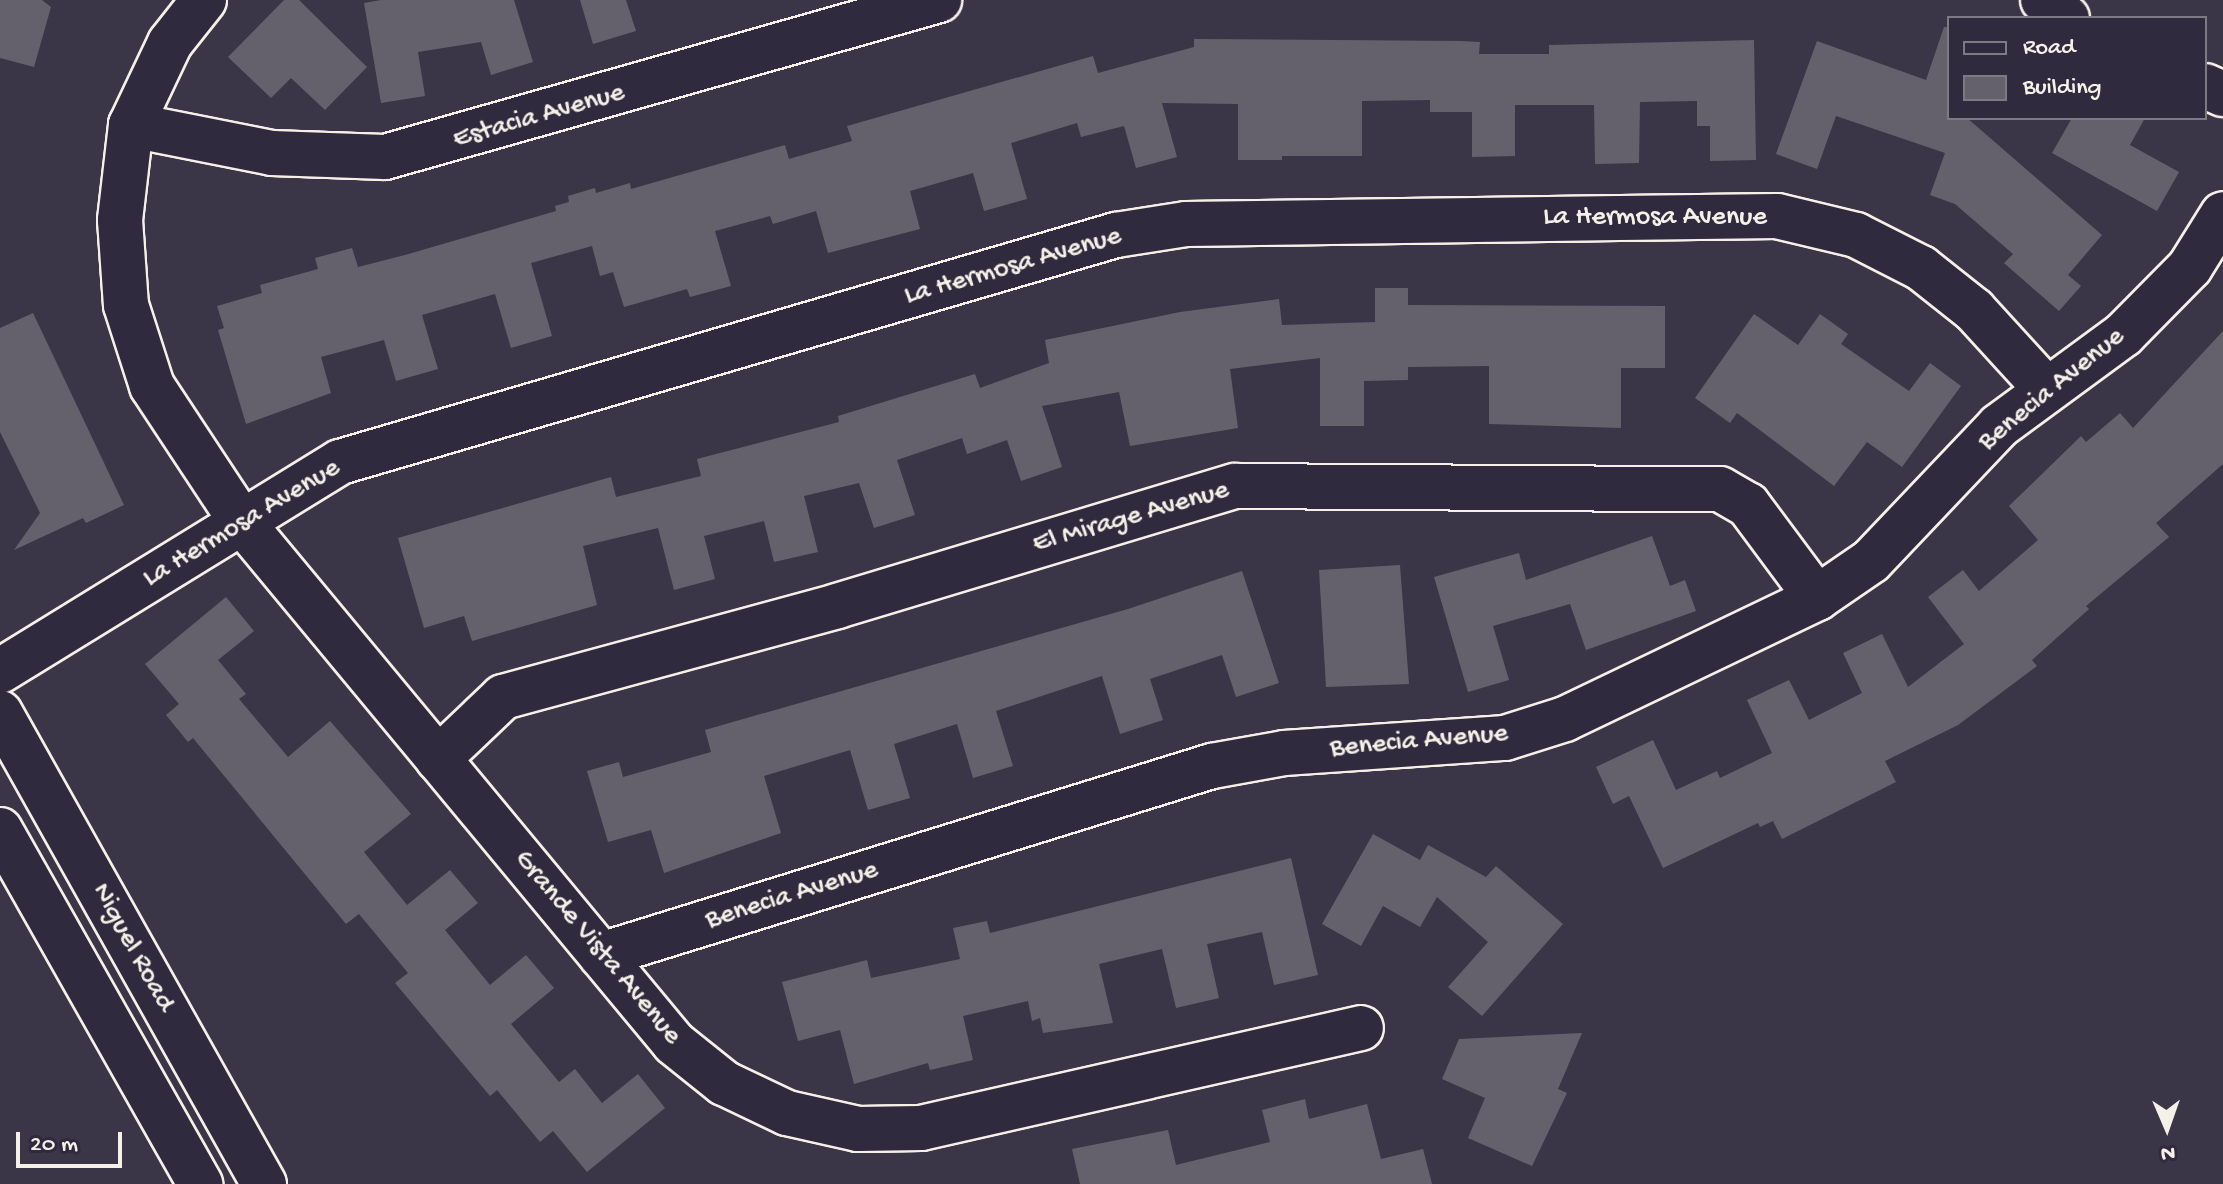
<!DOCTYPE html>
<html>
<head>
<meta charset="utf-8">
<style>
	body { margin:0 }
	#map { position:relative; width:2223px; height:1184px; overflow:hidden; background:#3b3647; font-family:"Gochi Hand",sans-serif }
	div>[style] { position:absolute }
	.building>* { inset:0; background:#65616c }
	.roads { filter:drop-shadow(2px 0 #f4f1e8) drop-shadow(-2px 0 #f4f1e8) drop-shadow(0 2px #f4f1e8) drop-shadow(0 -2px #f4f1e8) }
	.minor>* { height:44px; margin:-22px; padding:0 22px; transform-origin:22px; border-radius:22px; background:#2f2a3d }
	.major>* { height:44px; margin:-22px; padding:0 22px; transform-origin:22px; border-radius:22px; background:#2f2a3d }
	span { translate:-50% -50%; white-space:nowrap; text-align:center; line-height:1.15; -webkit-text-stroke:6px #2f2a3d; paint-order:stroke }
	.street-label { font-size:28px; color:#f4f1e8 }
	.legend { position:absolute; left:1947px; top:16px; width:260px; height:104px; box-sizing:border-box; background:#2f2a3d; border:2px solid #7e7a81; margin:0; padding:10px 14px; list-style:none; font-size:24px; color:#f4f1e8 }
	.legend li { display:flex; align-items:center; gap:16px; height:40px }
	.legend b { width:40px; border:2px solid #7e7a81 }
	.north { position:absolute; left:2127px; top:1088px; width:80px; height:80px; -webkit-text-stroke:6px #2f2a3d; paint-order:stroke; rotate:178deg; font-size:22px; font-weight:700; line-height:32px; text-align:center; color:#f4f1e8 }
	.north::after { content:''; display:block; margin:auto; width:28px; height:36px; background:#f4f1e8; clip-path:polygon(50% 0,100% 100%,50% 72%,0 100%) }
	.scale { position:absolute; left:16px; top:1132px; width:106px; height:36px; box-sizing:border-box; border:4px solid #f4f1e8; border-top:0; padding-left:10px; font-size:24px; line-height:28px; white-space:nowrap; color:#f4f1e8; -webkit-text-stroke:6px #2f2a3d; paint-order:stroke }
</style>
</head>
<body>
<div id="map">
	<div class="building">
		<div style="clip-path:polygon(0 0,42px 0,51px 7px,34px 67px,0 58px)"></div>
		<div style="clip-path:polygon(284px 0,299px 0,367px 67px,325px 110px,291px 78px,271px 98px,228px 57px)"></div>
		<div style="clip-path:polygon(381px 0,514px 0,533px 62px,491px 75px,481px 42px,418px 52px,425px 96px,381px 103px,364px 3px)"></div>
		<div style="clip-path:polygon(580px 0,626px 0,636px 31px,593px 44px)"></div>
		<div style="clip-path:polygon(1944px 27px,1949px 27px,1949px 118px,1967px 118px,2102px 235px,2068px 275px,2081px 286px,2059px 311px,2004px 263px,2013px 254px,1955px 204px,1930px 195px,1945px 153px,1836px 116px,1817px 169px,1776px 154px,1817px 41px,1926px 80px)"></div>
		<div style="clip-path:polygon(1194px 39px,1460px 41px,1480px 42px,1479px 54px,1549px 54px,1549px 45px,1754px 40px,1756px 160px,1710px 161px,1710px 126px,1697px 126px,1697px 101px,1640px 102px,1639px 163px,1595px 164px,1594px 105px,1515px 105px,1515px 156px,1472px 157px,1472px 112px,1430px 112px,1430px 100px,1362px 101px,1362px 156px,1282px 156px,1282px 160px,1238px 160px,1238px 104px,1162px 103px,1177px 157px,1136px 168px,1124px 126px,1081px 137px,1077px 123px,1011px 143px,1027px 199px,984px 211px,973px 173px,910px 191px,920px 229px,828px 253px,816px 211px,773px 224px,770px 216px,715px 231px,731px 286px,690px 297px,687px 289px,624px 307px,613px 272px,600px 276px,592px 246px,531px 263px,552px 336px,511px 348px,495px 294px,422px 315px,438px 369px,396px 381px,384px 340px,321px 357px,331px 393px,246px 424px,218px 330px,224px 328px,217px 306px,262px 293px,260px 285px,318px 269px,315px 258px,352px 248px,358px 267px,405px 255px,556px 211px,555px 206px,569px 202px,568px 196px,595px 188px,596px 193px,630px 183px,631px 189px,785px 145px,789px 159px,852px 141px,847px 126px,1093px 56px,1098px 73px,1194px 47px)"></div>
		<div style="clip-path:polygon(2072px 118px,2145px 118px,2130px 145px,2179px 172px,2157px 211px,2052px 153px)"></div>
		<div style="clip-path:polygon(1375px 288px,1408px 288px,1408px 305px,1665px 306px,1665px 368px,1621px 368px,1621px 428px,1489px 424px,1489px 366px,1408px 367px,1408px 380px,1364px 381px,1364px 426px,1320px 426px,1320px 358px,1230px 369px,1238px 428px,1130px 446px,1119px 392px,1042px 406px,1062px 467px,1021px 481px,1007px 440px,967px 454px,962px 438px,897px 460px,915px 515px,874px 528px,859px 483px,804px 496px,818px 552px,774px 562px,764px 521px,704px 536px,715px 579px,674px 590px,658px 528px,583px 546px,597px 605px,472px 641px,464px 616px,424px 628px,398px 538px,611px 477px,616px 497px,701px 476px,697px 459px,839px 422px,838px 416px,975px 374px,980px 388px,1049px 363px,1045px 340px,1180px 312px,1279px 299px,1282px 325px,1375px 322px)"></div>
		<div style="clip-path:polygon(33px 313px,124px 505px,86px 523px,83px 518px,14px 550px,40px 513px,0 432px,0 328px)"></div>
		<div style="clip-path:polygon(1754px 314px,1798px 345px,1820px 314px,1848px 334px,1841px 344px,1909px 391px,1930px 363px,1961px 386px,1902px 467px,1867px 442px,1834px 486px,1737px 413px,1730px 423px,1695px 398px)"></div>
		<div style="clip-path:polygon(2223px 331px,2223px 464px,2156px 523px,2169px 537px,2086px 606px,2089px 609px,2032px 660px,2037px 666px,1958px 725px,1885px 761px,1896px 782px,1782px 839px,1773px 821px,1760px 827px,1758px 823px,1663px 868px,1629px 796px,1613px 804px,1596px 767px,1653px 740px,1676px 790px,1717px 771px,1720px 778px,1772px 753px,1747px 700px,1789px 680px,1809px 720px,1862px 693px,1843px 653px,1882px 634px,1908px 687px,1964px 644px,1928px 597px,1963px 570px,1979px 591px,2038px 540px,2009px 506px,2081px 436px,2086px 442px,2120px 413px,2133px 428px)"></div>
		<div style="clip-path:polygon(1652px 536px,1670px 586px,1685px 580px,1696px 611px,1586px 650px,1570px 604px,1493px 626px,1509px 680px,1468px 692px,1434px 577px,1519px 553px,1526px 580px)"></div>
		<div style="clip-path:polygon(1400px 565px,1409px 684px,1326px 687px,1319px 570px)"></div>
		<div style="clip-path:polygon(1242px 571px,1279px 683px,1236px 697px,1222px 655px,1150px 679px,1163px 720px,1120px 734px,1102px 676px,996px 711px,1013px 766px,973px 778px,957px 724px,894px 744px,910px 798px,868px 810px,850px 750px,764px 776px,781px 833px,664px 873px,651px 830px,608px 842px,587px 771px,619px 762px,623px 777px,711px 752px,705px 730px,1128px 609px)"></div>
		<div style="clip-path:polygon(226px 597px,254px 631px,218px 660px,246px 694px,239px 699px,288px 757px,330px 721px,411px 814px,364px 852px,407px 905px,450px 870px,478px 903px,445px 930px,490px 985px,526px 955px,554px 988px,511px 1024px,559px 1082px,575px 1069px,602px 1103px,638px 1074px,665px 1108px,587px 1172px,553px 1131px,540px 1142px,497px 1090px,490px 1096px,395px 983px,408px 973px,359px 914px,346px 924px,193px 738px,188px 742px,166px 715px,179px 704px,145px 664px)"></div>
		<div style="clip-path:polygon(1373px 834px,1420px 860px,1428px 845px,1486px 877px,1496px 866px,1563px 924px,1482px 1016px,1448px 987px,1488px 942px,1437px 897px,1420px 927px,1383px 906px,1361px 946px,1322px 924px)"></div>
		<div style="clip-path:polygon(1291px 858px,1318px 975px,1274px 985px,1262px 932px,1207px 944px,1219px 998px,1176px 1008px,1162px 949px,1099px 964px,1113px 1023px,1043px 1033px,1040px 1018px,1032px 1021px,1028px 1001px,963px 1016px,973px 1060px,930px 1070px,928px 1063px,854px 1084px,840px 1030px,798px 1041px,782px 982px,867px 960px,871px 978px,960px 959px,953px 928px,987px 921px,990px 933px)"></div>
		<div style="clip-path:polygon(1582px 1033px,1558px 1089px,1567px 1093px,1532px 1166px,1468px 1138px,1485px 1098px,1442px 1079px,1459px 1039px)"></div>
		<div style="clip-path:polygon(1305px 1099px,1309px 1119px,1367px 1104px,1381px 1159px,1423px 1149px,1432px 1184px,1080px 1184px,1072px 1149px,1168px 1130px,1176px 1165px,1270px 1142px,1262px 1110px)"></div>
	</div>
	<div class="roads">
		<div class="minor">
			<div style="left:204px;top:0;width:55px;rotate:128.3deg"></div>
			<div style="left:170px;top:43px;width:91px;rotate:115.4deg"></div>
			<div style="left:131px;top:125px;width:96px;rotate:96.6deg"></div>
			<div style="left:120px;top:220px;width:85px;rotate:86deg"></div>
			<div style="left:126px;top:305px;width:85px;rotate:72.2deg"></div>
			<div style="left:152px;top:386px;width:162px;rotate:56.6deg"></div>
			<div style="left:241px;top:521px;width:678px;rotate:50.32deg"></div>
			<div style="left:674px;top:1043px;width:64px;rotate:38.7deg"></div>
			<div style="left:724px;top:1083px;width:70px;rotate:25.5deg"></div>
			<div style="left:787px;top:1113px;width:73px;rotate:12.7deg"></div>
			<div style="left:858px;top:1129px;width:63px;rotate:-0.9deg"></div>
			<div style="left:921px;top:1128px;width:451px;rotate:-12.8deg"></div>
			<div style="left:2043px;top:0;width:30px;rotate:37deg"></div>
			<div style="left:2205px;top:86px;width:20px;rotate:24deg"></div>
			<div style="left:131px;top:125px;width:144px;rotate:11.2deg"></div>
			<div style="left:272px;top:153px;width:113px;rotate:2deg"></div>
			<div style="left:385px;top:157px;width:576px;rotate:-15.82deg"></div>
			<div style="left:0;top:671px;width:399px;rotate:-31.6deg"></div>
			<div style="left:340px;top:462px;width:809px;rotate:-16.31deg"></div>
			<div style="left:1116px;top:235px;width:71px;rotate:-8.9deg"></div>
			<div style="left:1186px;top:224px;width:591px;rotate:-0.78deg"></div>
			<div style="left:1777px;top:216px;width:81px;rotate:13.5deg"></div>
			<div style="left:1856px;top:235px;width:73px;rotate:26.9deg"></div>
			<div style="left:1921px;top:268px;width:68px;rotate:38.4deg"></div>
			<div style="left:1974px;top:310px;width:108px;rotate:47.6deg"></div>
			<div style="left:438px;top:759px;width:90px;rotate:-43.6deg"></div>
			<div style="left:503px;top:697px;width:346px;rotate:-15.2deg"></div>
			<div style="left:837px;top:606px;width:416px;rotate:-16.8deg"></div>
			<div style="left:1235px;top:486px;width:485px;rotate:0.4deg"></div>
			<div style="left:1720px;top:489px;width:32px;rotate:30deg"></div>
			<div style="left:1748px;top:505px;width:116px;rotate:53.4deg"></div>
			<div style="left:601px;top:955px;width:640px;rotate:-17.19deg"></div>
			<div style="left:1212px;top:766px;width:73px;rotate:-10.2deg"></div>
			<div style="left:1284px;top:753px;width:222px;rotate:-3.9deg"></div>
			<div style="left:1505px;top:738px;width:63px;rotate:-17.6deg"></div>
			<div style="left:1565px;top:719px;width:280px;rotate:-25.6deg"></div>
			<div style="left:1817px;top:598px;width:65px;rotate:-34.4deg"></div>
			<div style="left:1871px;top:561px;width:186px;rotate:-46.5deg"></div>
			<div style="left:1999px;top:426px;width:154px;rotate:-36.3deg"></div>
			<div style="left:2123px;top:335px;width:95px;rotate:-45.4deg"></div>
			<div style="left:2190px;top:267px;width:62px;rotate:-58.1deg"></div>
		</div>
		<div class="major">
			<div style="left:0;top:713px;width:540px;rotate:60.73deg"></div>
			<div style="left:0;top:830px;width:407px;rotate:60.5deg"></div>
		</div>
	</div>
	<div class="street-label">
		<span style="left:539px;top:117px;rotate:-16deg">Estacia Avenue</span>
		<span style="left:1655px;top:218px">La Hermosa Avenue</span>
		<span style="left:1013px;top:267px;rotate:-16deg">La Hermosa Avenue</span>
		<span style="left:2052px;top:390px;rotate:-39deg">Benecia Avenue</span>
		<span style="left:1131px;top:518px;rotate:-16deg">El Mirage Avenue</span>
		<span style="left:242px;top:524px;rotate:-31deg">La Hermosa Avenue</span>
		<span style="left:1419px;top:742px;rotate:-5deg">Benecia Avenue</span>
		<span style="left:792px;top:896px;rotate:-17deg">Benecia Avenue</span>
		<span style="left:132px;top:948px;rotate:61deg">Niguel Road</span>
		<span style="left:597px;top:948px;rotate:50deg">Grande Vista Avenue</span>
	</div>
	<ul class="legend">
	<li><b style="height:10px;background:#2f2a3d"></b>Road</li>
	<li><b style="height:22px;background:#65616c"></b>Building</li>
	</ul>
	<div class="north">N</div>
	<div class="scale">20 m</div>
</div>
</body>
</html>
